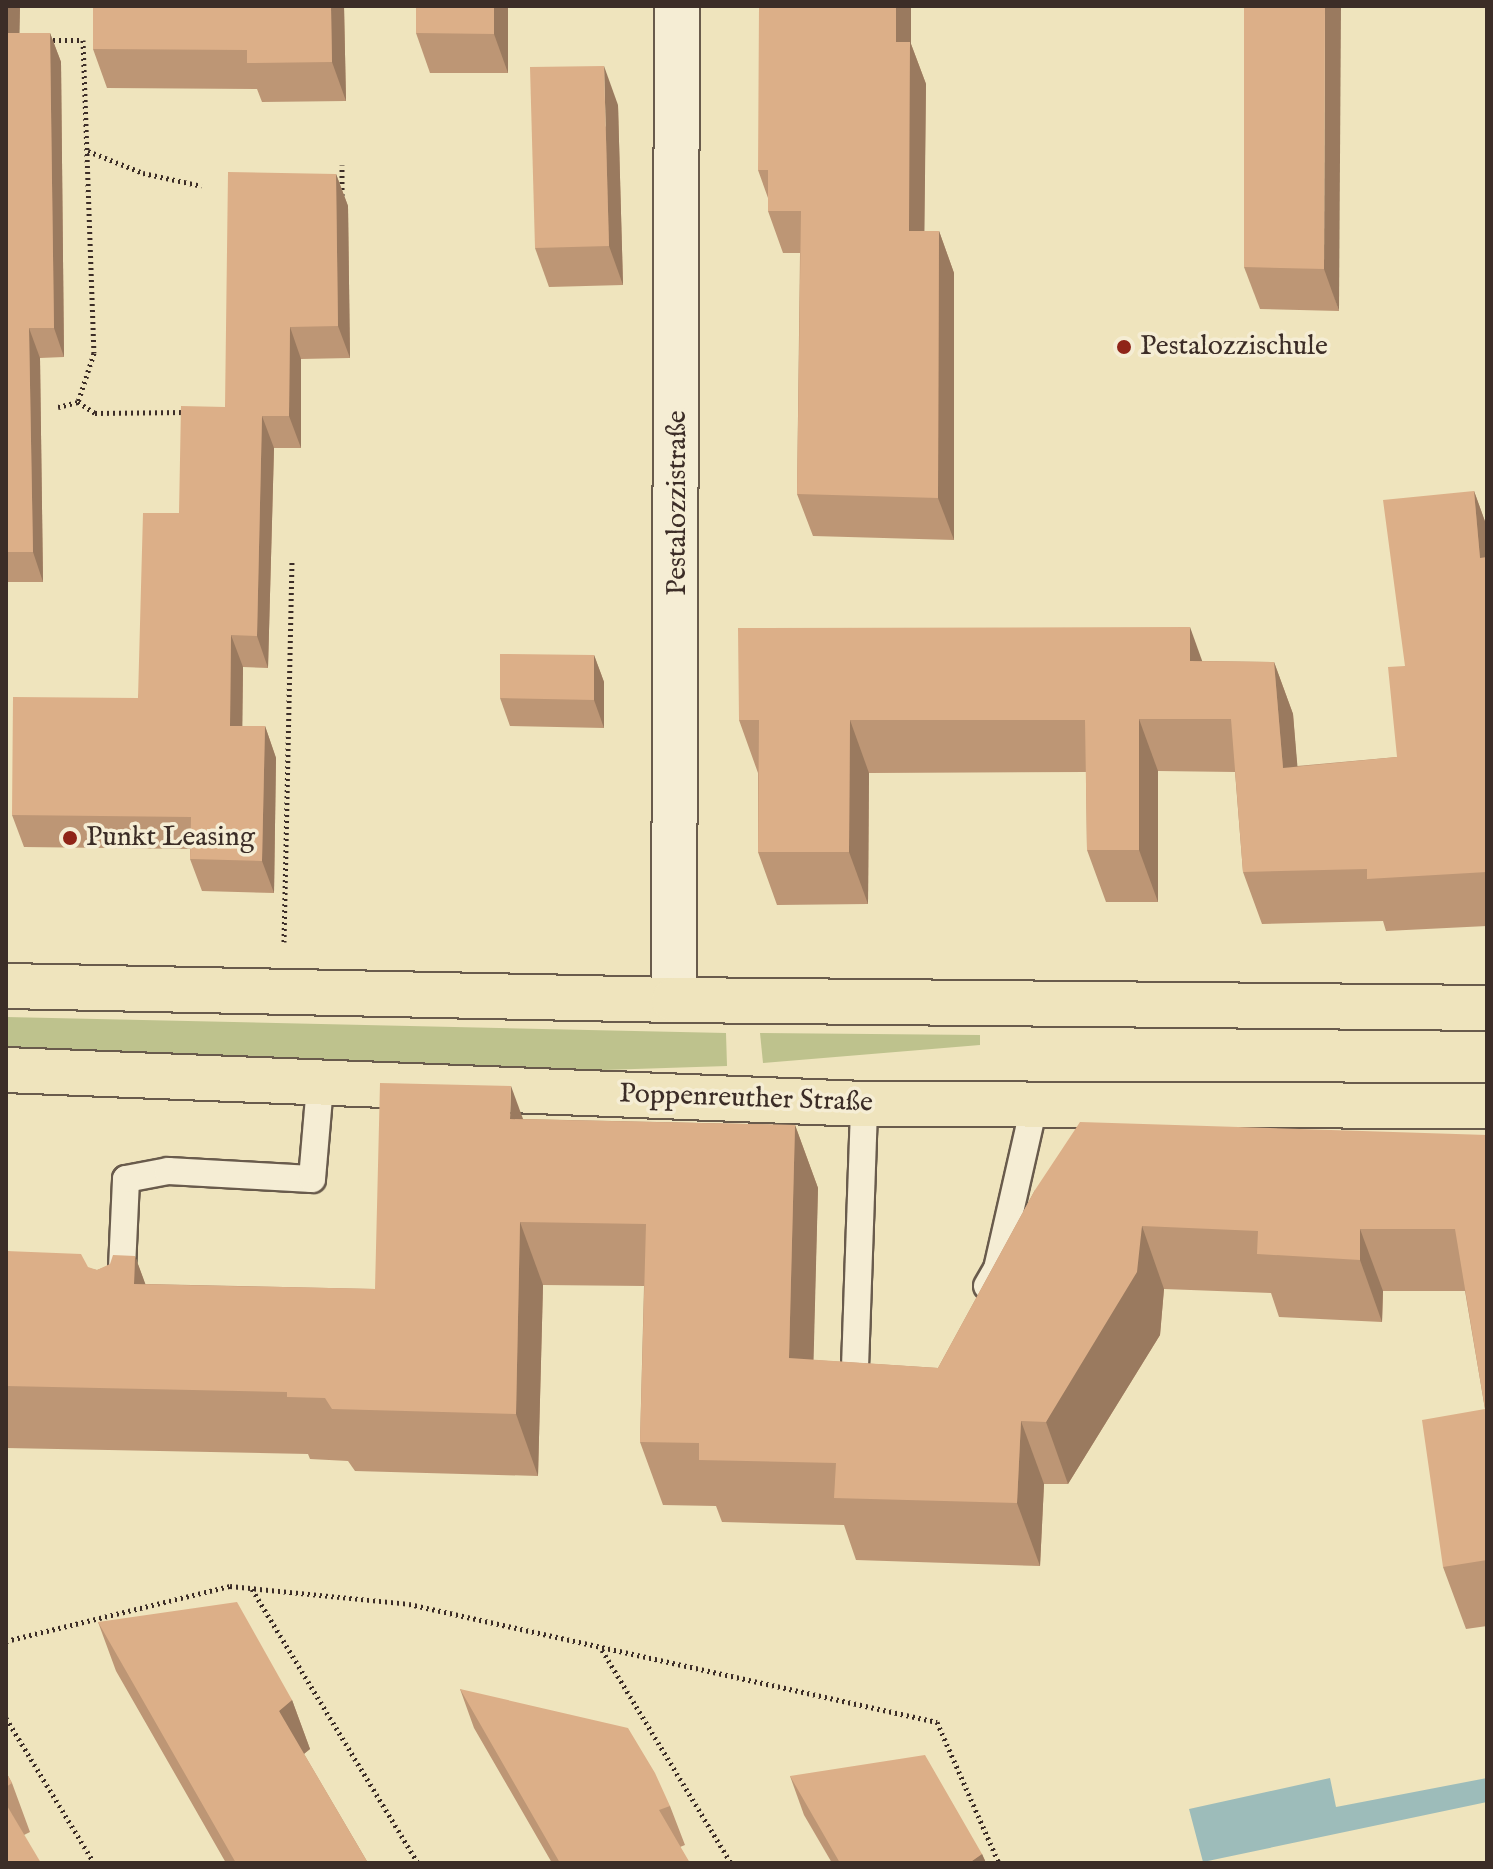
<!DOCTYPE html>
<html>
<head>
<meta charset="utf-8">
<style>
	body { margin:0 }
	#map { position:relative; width:1493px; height:1869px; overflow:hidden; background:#efe4bd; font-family:"IM FELL English",serif }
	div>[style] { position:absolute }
	.green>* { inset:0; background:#bec28d }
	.water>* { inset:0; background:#9dbcba }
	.path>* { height:5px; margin-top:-2.5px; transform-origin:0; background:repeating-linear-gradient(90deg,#3c2d27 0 2px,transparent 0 6px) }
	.roads { filter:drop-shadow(2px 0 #695b4c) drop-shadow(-2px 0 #695b4c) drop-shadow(0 2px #695b4c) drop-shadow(0 -2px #695b4c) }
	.lane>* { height:26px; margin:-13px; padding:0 13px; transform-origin:13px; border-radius:13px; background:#f5edd4 }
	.street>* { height:44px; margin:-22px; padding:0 22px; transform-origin:22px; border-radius:22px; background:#f5edd4 }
	.primary>* { height:44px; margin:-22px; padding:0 22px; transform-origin:22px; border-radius:22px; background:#efe4bd }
	.wall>* { inset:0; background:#bd9675 }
	.shaded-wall>* { inset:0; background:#9a7a5f }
	.building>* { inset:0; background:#dcaf88 }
	.dots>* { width:22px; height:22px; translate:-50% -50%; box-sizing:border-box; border:4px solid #f5edd4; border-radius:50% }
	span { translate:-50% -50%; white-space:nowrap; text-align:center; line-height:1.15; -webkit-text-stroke:7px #f5edd4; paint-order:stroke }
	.poi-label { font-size:28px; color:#3c2d27 }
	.left { translate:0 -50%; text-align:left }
	.street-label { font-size:28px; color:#3c2d27 }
	.frame { position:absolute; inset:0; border:8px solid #3c2d27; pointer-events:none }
</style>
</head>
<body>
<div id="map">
	<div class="green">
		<div style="clip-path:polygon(6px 1017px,726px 1033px,727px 1066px,604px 1070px,37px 1050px,6px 1047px)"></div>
		<div style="clip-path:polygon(760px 1033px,980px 1035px,980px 1045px,763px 1063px)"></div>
	</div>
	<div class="water">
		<div style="clip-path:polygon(1330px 1778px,1336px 1807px,1487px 1778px,1487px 1802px,1203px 1862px,1189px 1809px)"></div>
	</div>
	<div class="path">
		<div style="left:47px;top:40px;width:36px"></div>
		<div style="left:83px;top:40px;width:313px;rotate:88deg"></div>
		<div style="left:94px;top:353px;width:52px;rotate:108.1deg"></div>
		<div style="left:78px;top:402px;width:20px;rotate:33deg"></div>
		<div style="left:95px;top:413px;width:92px;rotate:-0.6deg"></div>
		<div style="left:88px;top:151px;width:59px;rotate:21.8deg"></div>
		<div style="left:143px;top:173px;width:60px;rotate:12.4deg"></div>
		<div style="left:342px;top:196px;width:31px;rotate:-90deg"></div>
		<div style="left:58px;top:407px;width:21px;rotate:-14deg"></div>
		<div style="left:284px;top:942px;width:383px;rotate:-88.8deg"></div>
		<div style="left:252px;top:1589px;width:320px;rotate:58.8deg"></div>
		<div style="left:6px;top:1641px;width:231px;rotate:-13.8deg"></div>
		<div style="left:230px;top:1586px;width:180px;rotate:5.7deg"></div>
		<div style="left:409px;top:1604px;width:541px;rotate:12.6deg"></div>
		<div style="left:937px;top:1722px;width:154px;rotate:66.3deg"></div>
		<div style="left:602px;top:1650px;width:249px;rotate:58.8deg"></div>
		<div style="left:6px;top:1718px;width:170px;rotate:58.7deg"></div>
	</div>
	<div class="roads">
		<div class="lane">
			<div style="left:987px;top:1286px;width:20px;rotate:-60deg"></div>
			<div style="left:997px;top:1269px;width:167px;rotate:-77.2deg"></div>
			<div style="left:121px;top:1290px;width:111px;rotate:-87.4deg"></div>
			<div style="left:126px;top:1179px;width:43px;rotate:-10.8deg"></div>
			<div style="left:168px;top:1171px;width:144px;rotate:3.2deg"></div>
			<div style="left:312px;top:1179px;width:94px;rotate:-85.1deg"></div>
			<div style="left:854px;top:1396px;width:292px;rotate:-88deg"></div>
		</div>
		<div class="street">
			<div style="left:674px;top:1000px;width:994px;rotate:-89.83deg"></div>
		</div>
		<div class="primary">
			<div style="left:6px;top:986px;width:668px;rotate:1.2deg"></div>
			<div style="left:674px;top:1000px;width:813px;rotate:0.56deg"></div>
			<div style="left:6px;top:1070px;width:859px;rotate:2.27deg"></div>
			<div style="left:864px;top:1104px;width:623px;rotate:0.18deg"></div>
		</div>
	</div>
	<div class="wall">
		<div style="clip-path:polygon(6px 6px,20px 6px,19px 33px,50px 33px,61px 62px,64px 357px,40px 358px,43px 582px,6px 582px)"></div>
		<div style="clip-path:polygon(344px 6px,346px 101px,262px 102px,257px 89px,107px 88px,93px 49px)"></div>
		<div style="clip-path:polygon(416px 6px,508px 6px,508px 73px,430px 73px,416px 33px)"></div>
		<div style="clip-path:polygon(1244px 6px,1339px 311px,1260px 309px,1244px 267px)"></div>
		<div style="clip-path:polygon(911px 44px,926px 84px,924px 231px,939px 231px,954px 273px,954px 540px,813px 536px,797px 494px,800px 253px,783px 253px,768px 211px,768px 198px,758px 170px)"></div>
		<div style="clip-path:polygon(618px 105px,623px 285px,549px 287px,535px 248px)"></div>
		<div style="clip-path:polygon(336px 174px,348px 206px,350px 358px,301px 359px,301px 448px,274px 448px,268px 668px,243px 667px,242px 726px,265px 726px,276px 758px,274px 893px,202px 891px,190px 859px,190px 849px,24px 847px,12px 815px,138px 698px,179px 513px,225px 407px)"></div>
		<div style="clip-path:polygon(1474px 491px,1487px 527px,1487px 926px,1386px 931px,1383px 921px,1262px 924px,1243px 872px,1235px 772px,1158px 771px,1158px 902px,1106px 902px,1087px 850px,1086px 772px,869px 773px,868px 904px,777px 905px,758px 852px,758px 773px,739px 720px,1202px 661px,1274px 662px,1293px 714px,1297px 766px,1397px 757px,1405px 666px)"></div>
		<div style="clip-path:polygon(594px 655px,604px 682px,604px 728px,510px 726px,500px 698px)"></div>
		<div style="clip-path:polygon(523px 1119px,795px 1125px,818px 1188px,813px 1360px,938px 1368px,1035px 1190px,1487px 1135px,1487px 1626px,1466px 1629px,1443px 1567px,1485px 1409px,1465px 1291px,1383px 1291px,1382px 1322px,1279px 1317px,1271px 1293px,1164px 1289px,1160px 1335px,1068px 1484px,1044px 1484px,1040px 1566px,856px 1560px,844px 1525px,722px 1522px,716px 1506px,663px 1505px,640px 1442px,644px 1286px,543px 1285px,538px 1476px,355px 1471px,348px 1461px,310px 1459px,308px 1454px,6px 1448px,6px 1251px,97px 1270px,135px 1256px,145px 1284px,375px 1289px)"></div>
		<div style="clip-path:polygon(98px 1622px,292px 1700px,310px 1749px,304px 1754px,368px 1863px,226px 1863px,116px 1671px)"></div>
		<div style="clip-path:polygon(460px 1689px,670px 1806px,685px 1845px,680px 1847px,689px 1863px,552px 1863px,474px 1728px)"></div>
		<div style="clip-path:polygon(6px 1772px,12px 1783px,30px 1832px,24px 1835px,6px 1863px)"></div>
		<div style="clip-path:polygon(790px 1776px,982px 1854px,986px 1863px,832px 1863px,804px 1815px)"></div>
	</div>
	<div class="shaded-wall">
		<div style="clip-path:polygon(8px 6px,20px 6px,19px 63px,8px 33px)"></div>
		<div style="clip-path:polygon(331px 6px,344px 6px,346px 101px,332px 62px)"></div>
		<div style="clip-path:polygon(494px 6px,508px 6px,508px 73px,494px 34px)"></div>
		<div style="clip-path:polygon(896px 6px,911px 6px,911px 44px,926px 84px,924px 273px,909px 231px,896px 42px)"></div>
		<div style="clip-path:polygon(1325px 6px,1341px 6px,1339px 311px,1324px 269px)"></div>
		<div style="clip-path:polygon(50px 33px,61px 62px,64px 357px,54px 328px)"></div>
		<div style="clip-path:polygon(604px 66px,618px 105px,623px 285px,609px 246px)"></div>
		<div style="clip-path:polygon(336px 174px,348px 206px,350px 358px,338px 326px)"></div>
		<div style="clip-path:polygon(939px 231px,954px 273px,954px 540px,938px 498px)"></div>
		<div style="clip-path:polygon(290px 327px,301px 359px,301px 448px,289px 416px)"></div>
		<div style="clip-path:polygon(29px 328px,40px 358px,43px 582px,33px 552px)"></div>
		<div style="clip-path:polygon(262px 416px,274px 448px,268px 668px,257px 636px)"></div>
		<div style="clip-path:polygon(1474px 491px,1487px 527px,1487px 576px,1480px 558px)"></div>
		<div style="clip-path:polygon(1190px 627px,1209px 680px,1190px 661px)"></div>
		<div style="clip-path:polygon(231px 635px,243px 667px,242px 758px,230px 726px)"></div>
		<div style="clip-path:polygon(594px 655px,604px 682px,604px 728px,594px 700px)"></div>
		<div style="clip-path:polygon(1274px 662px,1293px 714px,1302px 820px,1283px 768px)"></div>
		<div style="clip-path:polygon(1139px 719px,1158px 771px,1158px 902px,1139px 850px)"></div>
		<div style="clip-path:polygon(850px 720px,869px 773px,868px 904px,849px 852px)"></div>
		<div style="clip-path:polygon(265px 726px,276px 758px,274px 893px,262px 861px)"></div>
		<div style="clip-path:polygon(511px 1086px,534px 1149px,510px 1119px)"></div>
		<div style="clip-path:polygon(795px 1125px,818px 1188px,812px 1421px,789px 1358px)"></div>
		<div style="clip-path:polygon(520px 1222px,543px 1285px,538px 1476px,516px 1414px)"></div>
		<div style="clip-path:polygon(1142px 1226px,1164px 1289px,1160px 1335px,1068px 1484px,1046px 1422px)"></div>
		<div style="clip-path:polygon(1360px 1229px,1383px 1291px,1382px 1322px,1360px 1260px)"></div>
		<div style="clip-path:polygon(135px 1256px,158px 1318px,134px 1284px)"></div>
		<div style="clip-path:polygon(1021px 1421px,1044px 1484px,1040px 1566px,1017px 1503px)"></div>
		<div style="clip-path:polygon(292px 1700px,310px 1749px,296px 1760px,279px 1711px)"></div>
		<div style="clip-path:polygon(982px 1854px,986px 1863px,972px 1863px,972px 1861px)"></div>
	</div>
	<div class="building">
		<div style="clip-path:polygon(6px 6px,8px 6px,8px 33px,50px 33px,54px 328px,29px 328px,33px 552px,6px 552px)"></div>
		<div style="clip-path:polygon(93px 6px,331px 6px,332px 62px,247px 63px,247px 50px,93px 49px)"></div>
		<div style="clip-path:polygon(416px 6px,494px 6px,494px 34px,416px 33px)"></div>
		<div style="clip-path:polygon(759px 6px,896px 6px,896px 42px,910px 42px,909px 231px,939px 231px,938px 498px,797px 494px,801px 211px,768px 211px,768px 170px,758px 170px)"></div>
		<div style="clip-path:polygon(1244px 6px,1325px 6px,1324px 269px,1244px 267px)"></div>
		<div style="clip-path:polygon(604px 66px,609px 246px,535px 248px,530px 67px)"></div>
		<div style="clip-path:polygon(228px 172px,336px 174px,338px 326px,290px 327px,289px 416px,262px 416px,257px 636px,231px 635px,230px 726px,265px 726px,262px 861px,190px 859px,191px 817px,12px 815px,13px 697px,138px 698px,143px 513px,179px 513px,181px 406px,225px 407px)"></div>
		<div style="clip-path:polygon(1474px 491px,1480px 558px,1487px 557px,1487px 872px,1367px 879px,1367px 869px,1243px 872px,1231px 719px,1139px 719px,1139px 850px,1087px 850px,1085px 720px,850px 720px,849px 852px,758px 852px,759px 720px,739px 720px,738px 628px,1190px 627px,1190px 661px,1274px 662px,1283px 768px,1397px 757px,1388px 667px,1405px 666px,1383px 500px)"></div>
		<div style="clip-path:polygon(500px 654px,594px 655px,594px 700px,500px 698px)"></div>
		<div style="clip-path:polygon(380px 1083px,511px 1086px,510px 1119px,795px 1125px,789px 1358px,938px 1368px,1035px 1190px,1080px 1122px,1487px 1135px,1487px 1560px,1443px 1567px,1422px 1420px,1485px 1409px,1455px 1229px,1360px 1229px,1360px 1260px,1257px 1254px,1258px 1231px,1142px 1226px,1137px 1272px,1046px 1422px,1021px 1421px,1017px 1503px,834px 1498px,836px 1463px,699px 1460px,699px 1443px,640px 1442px,646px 1224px,520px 1222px,516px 1414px,332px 1409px,325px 1398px,287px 1397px,287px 1392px,6px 1386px,6px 1251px,81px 1254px,88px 1267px,97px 1270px,110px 1264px,113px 1255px,135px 1256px,134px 1284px,375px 1289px)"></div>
		<div style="clip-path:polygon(237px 1602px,292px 1700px,279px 1711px,368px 1863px,236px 1863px,98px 1622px)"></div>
		<div style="clip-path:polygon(460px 1689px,628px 1728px,655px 1773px,670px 1806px,659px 1810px,690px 1863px,560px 1863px)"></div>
		<div style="clip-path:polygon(925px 1755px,982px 1854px,972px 1861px,973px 1863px,840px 1863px,790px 1776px)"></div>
		<div style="clip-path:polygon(6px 1772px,12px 1783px,6px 1787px)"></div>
		<div style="clip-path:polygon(6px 1804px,41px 1863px,6px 1863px)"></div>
	</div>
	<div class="dots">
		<div style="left:1124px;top:347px;background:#8f2418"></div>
		<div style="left:70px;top:838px;background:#8f2418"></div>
	</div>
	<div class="poi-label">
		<span class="left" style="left:1140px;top:347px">Pestalozzischule</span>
		<span class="left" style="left:86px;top:838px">Punkt Leasing</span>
	</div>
	<div class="street-label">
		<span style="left:678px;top:503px;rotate:-90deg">Pestalozzistraße</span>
		<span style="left:746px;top:1099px;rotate:2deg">Poppenreuther Straße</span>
	</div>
	<div class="frame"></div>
</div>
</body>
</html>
